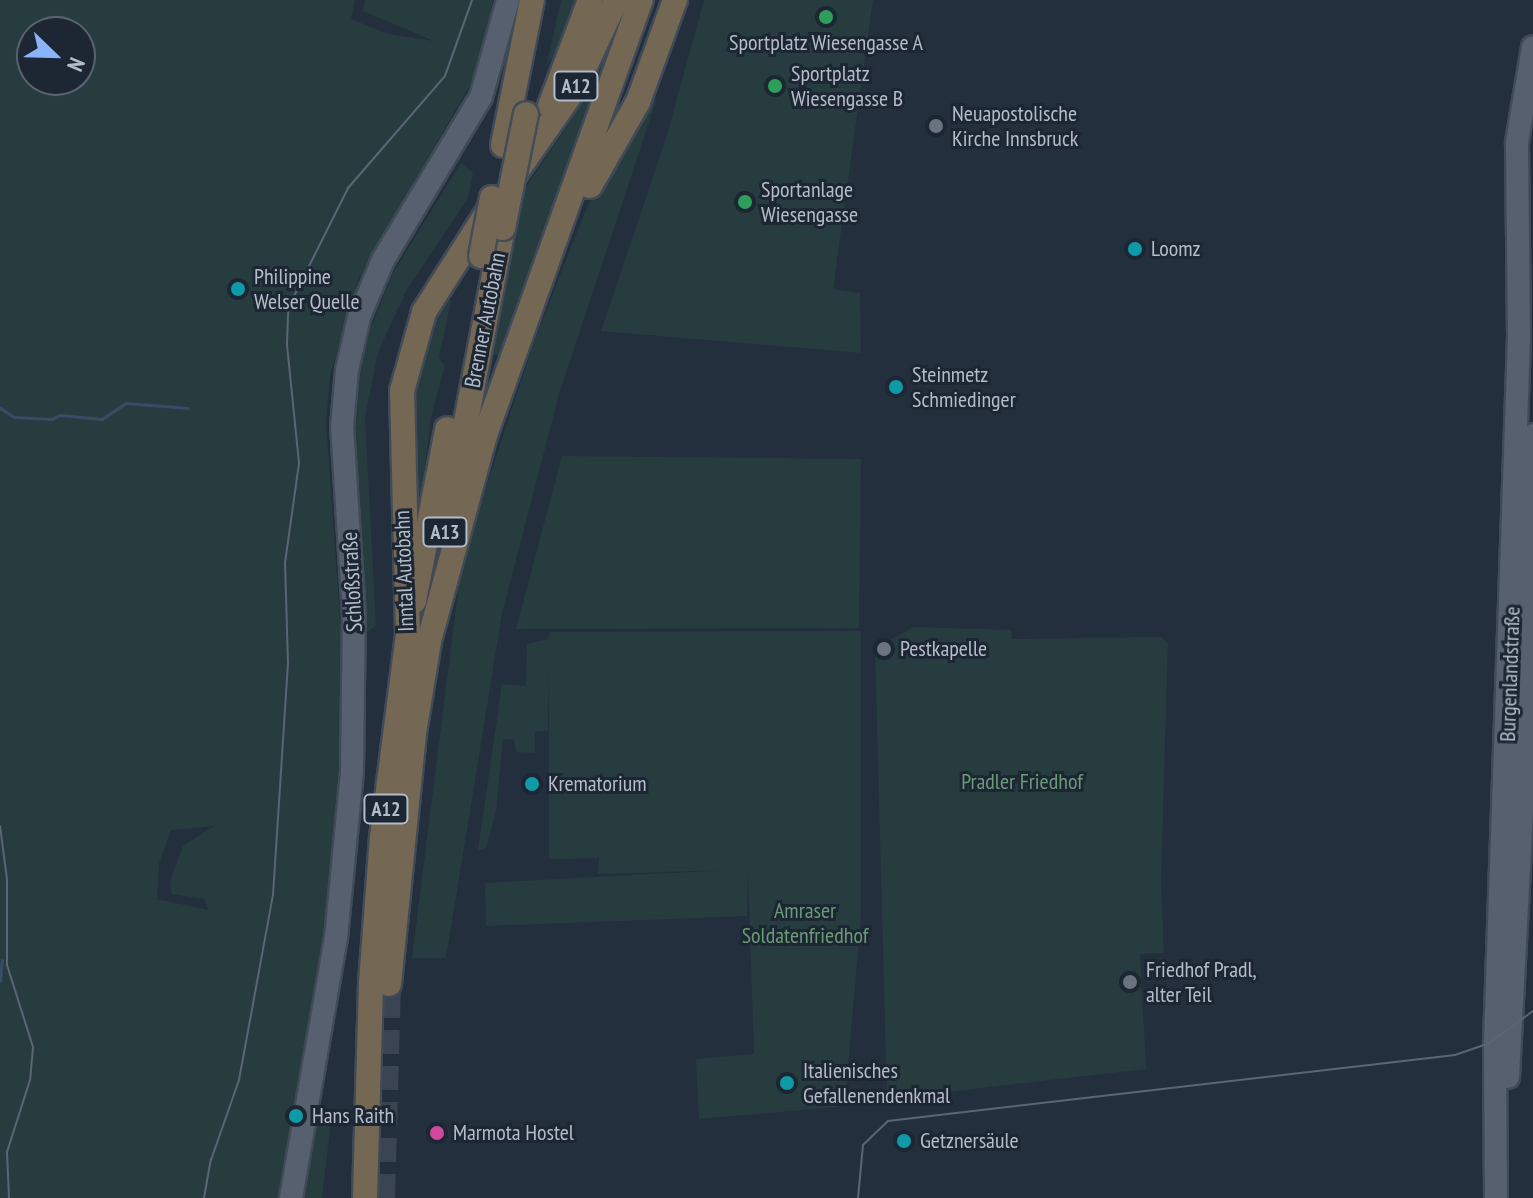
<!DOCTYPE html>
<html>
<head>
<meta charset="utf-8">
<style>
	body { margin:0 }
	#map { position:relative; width:1533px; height:1198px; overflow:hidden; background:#242f3e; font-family:"PT Sans Narrow",sans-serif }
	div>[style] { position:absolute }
	.green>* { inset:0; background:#263c3f }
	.stream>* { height:3px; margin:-1.5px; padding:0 1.5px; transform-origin:1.5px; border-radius:1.5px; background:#394c67 }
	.highway-tunnel>* { height:24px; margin-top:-12px; transform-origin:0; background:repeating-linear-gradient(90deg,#3a4453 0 24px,transparent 0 36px) }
	.roads { filter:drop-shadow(2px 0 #414a57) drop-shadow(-2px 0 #414a57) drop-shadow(0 2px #414a57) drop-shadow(0 -2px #414a57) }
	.major>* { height:22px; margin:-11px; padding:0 11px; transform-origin:11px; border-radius:11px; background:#56606e }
	.highway>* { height:24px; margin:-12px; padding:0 12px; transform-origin:12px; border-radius:12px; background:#746855 }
	.tram>* { height:2px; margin:-1px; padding:0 1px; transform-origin:1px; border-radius:1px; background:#5a6575 }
	.bridges { filter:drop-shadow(2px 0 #434c59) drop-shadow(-2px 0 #434c59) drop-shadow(0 2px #434c59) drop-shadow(0 -2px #434c59) }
	.highway-bridge>* { height:24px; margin:-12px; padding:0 12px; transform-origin:12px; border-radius:12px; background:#746855 }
	.dots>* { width:22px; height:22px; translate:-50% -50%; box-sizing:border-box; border:4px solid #1d2633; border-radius:50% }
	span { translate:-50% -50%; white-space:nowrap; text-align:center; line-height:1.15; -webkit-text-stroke:6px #1d2633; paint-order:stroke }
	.shield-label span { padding:2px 6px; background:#1d2633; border:2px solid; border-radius:6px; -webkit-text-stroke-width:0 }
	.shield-label { font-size:20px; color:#b4bcc9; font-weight:700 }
	.poi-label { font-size:22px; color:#b4bcc9 }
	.left { translate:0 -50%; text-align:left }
	.street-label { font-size:22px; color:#b4bcc9 }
	.park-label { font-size:22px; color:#6b9a76 }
	.north { position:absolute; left:16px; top:16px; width:80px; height:80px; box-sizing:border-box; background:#1d2633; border:2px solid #59626f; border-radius:50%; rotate:113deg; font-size:22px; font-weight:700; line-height:32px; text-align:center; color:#b4bcc9 }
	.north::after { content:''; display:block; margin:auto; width:28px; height:36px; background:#8ab4f8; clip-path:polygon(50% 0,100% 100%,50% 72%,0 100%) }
</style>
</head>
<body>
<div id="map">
	<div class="green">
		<div style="clip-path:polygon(evenodd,0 0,355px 0,351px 19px,388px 34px,434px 41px,363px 11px,365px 0,493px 0,483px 55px,470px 85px,359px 278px,330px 376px,326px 421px,344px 676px,336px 864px,278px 1198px,0 1198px,0 0,32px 32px,80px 32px,80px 80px,32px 80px,32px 32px,0 0,214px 826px,183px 846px,170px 881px,172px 894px,205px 899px,208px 910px,157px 899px,159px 863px,171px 830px,214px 826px)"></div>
		<div style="clip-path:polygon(561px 0,578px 0,558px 53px,547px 63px)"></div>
		<div style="clip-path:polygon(704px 0,873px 0,833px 289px,860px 293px,861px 353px,601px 331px,667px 135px)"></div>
		<div style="clip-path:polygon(602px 74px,503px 355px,492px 355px,524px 190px)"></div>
		<div style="clip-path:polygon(653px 90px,656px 101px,559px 394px,502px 614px,446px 958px,412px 958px,462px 560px,534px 342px,585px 212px)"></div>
		<div style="clip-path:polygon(461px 163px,473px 173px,468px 198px,407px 289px,378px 352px,365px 417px,376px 626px,367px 632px,352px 418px,364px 344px,393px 273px)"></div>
		<div style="clip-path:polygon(446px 295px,451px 301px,439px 358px,445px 365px,431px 417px,417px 535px,410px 423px,415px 379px)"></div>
		<div style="clip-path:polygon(562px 456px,861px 459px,859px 628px,516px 629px)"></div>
		<div style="clip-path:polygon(914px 627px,1011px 630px,1012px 639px,1161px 637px,1168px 643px,1161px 881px,1164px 953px,1140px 954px,1146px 1069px,887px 1099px,875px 648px)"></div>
		<div style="clip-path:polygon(861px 631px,861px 917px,845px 1101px,837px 1107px,699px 1119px,696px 1059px,754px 1054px,748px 869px,747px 916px,486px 926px,485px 883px,727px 870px,598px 874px,599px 858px,549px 859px,549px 664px,548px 731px,535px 732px,535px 753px,516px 752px,514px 740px,503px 739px,496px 811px,486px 848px,478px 850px,502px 684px,526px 686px,527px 644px,549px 639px,550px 632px)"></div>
		<div style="clip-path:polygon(316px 1118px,331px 1121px,322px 1198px,301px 1198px)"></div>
	</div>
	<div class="stream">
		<div style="left:0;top:408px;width:17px;rotate:33deg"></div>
		<div style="left:14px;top:417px;width:38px;rotate:3deg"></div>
		<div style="left:52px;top:419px;width:9px;rotate:-27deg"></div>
		<div style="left:60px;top:415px;width:42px;rotate:5.4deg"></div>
		<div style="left:102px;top:419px;width:29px;rotate:-34deg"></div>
		<div style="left:126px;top:403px;width:62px;rotate:4.6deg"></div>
		<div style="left:0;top:981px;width:21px;rotate:-85deg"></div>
	</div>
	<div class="highway-tunnel">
		<div style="left:383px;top:1198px;width:214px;rotate:-88.4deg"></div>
	</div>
	<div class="roads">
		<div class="major">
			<div style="left:1508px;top:1077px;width:361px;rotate:-87deg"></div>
			<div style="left:1527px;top:716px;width:281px;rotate:-88.8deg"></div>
			<div style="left:291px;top:1198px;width:264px;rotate:-80.2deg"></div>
			<div style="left:336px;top:938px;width:168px;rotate:-84.5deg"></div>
			<div style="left:352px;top:771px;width:155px;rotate:-89.3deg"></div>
			<div style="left:354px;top:616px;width:189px;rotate:-93.6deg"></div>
			<div style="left:342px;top:427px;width:57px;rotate:-85deg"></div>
			<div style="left:347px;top:370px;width:54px;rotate:-77.2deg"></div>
			<div style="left:359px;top:317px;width:62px;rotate:-67.2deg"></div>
			<div style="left:383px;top:260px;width:190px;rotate:-59deg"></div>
			<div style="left:481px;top:97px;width:101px;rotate:-74.4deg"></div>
			<div style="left:1496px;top:1198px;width:156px;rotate:-90.4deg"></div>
			<div style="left:1495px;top:1042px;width:705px;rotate:-88.05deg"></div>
			<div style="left:1519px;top:337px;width:195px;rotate:-90.6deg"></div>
			<div style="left:1517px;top:142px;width:96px;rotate:-80.4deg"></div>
		</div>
		<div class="highway">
			<div style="left:550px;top:106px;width:113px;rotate:-69.3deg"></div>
			<div style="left:503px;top:145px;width:148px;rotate:-78.7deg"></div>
			<div style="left:513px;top:177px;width:108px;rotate:-55.1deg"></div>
			<div style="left:575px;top:88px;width:97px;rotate:-65deg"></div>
			<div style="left:590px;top:186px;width:97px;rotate:-60.3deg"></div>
			<div style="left:638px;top:102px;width:109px;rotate:-70.1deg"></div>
			<div style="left:448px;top:516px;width:293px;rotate:-79.2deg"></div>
			<div style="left:414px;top:601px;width:175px;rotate:-79.1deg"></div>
			<div style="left:389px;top:984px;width:252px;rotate:-84.3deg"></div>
			<div style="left:414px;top:733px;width:93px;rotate:-80.7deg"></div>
			<div style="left:429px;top:641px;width:210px;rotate:-74.8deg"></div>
			<div style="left:484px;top:438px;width:465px;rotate:-70.3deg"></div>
			<div style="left:365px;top:1198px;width:215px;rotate:-88.4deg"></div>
			<div style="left:371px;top:983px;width:146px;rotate:-85.7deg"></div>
			<div style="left:382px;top:837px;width:204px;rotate:-82.7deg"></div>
			<div style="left:408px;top:635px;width:244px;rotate:-91.4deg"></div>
			<div style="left:402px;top:391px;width:82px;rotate:-74.4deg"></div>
			<div style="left:424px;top:312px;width:125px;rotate:-57.5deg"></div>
		</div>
	</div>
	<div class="tram">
		<div style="left:0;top:826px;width:53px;rotate:82.5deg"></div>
		<div style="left:7px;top:879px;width:86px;rotate:90deg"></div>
		<div style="left:7px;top:965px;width:86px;rotate:72.4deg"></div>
		<div style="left:33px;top:1047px;width:33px;rotate:95deg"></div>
		<div style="left:30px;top:1080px;width:76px;rotate:107.7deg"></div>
		<div style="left:7px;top:1152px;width:46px;rotate:87.5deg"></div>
		<div style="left:204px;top:1198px;width:39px;rotate:-80deg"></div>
		<div style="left:211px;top:1160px;width:85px;rotate:-70.7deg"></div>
		<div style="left:239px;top:1080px;width:188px;rotate:-79.6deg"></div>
		<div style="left:273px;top:895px;width:232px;rotate:-86.3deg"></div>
		<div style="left:288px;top:663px;width:100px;rotate:-91.7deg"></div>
		<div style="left:285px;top:563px;width:101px;rotate:-82deg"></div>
		<div style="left:299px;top:463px;width:120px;rotate:-95.8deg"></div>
		<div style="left:287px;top:344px;width:36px;rotate:-88deg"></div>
		<div style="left:288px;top:308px;width:134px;rotate:-63.4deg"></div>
		<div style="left:348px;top:188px;width:148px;rotate:-49.1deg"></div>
		<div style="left:445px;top:76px;width:81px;rotate:-70.4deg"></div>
		<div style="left:858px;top:1198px;width:53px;rotate:-84.6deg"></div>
		<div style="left:863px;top:1145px;width:35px;rotate:-44deg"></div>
		<div style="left:888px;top:1121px;width:571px;rotate:-6.64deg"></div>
		<div style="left:1455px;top:1055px;width:36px;rotate:-19deg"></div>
		<div style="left:1489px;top:1043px;width:54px;rotate:-36deg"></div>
	</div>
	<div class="bridges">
		<div class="highway-bridge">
			<div style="left:503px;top:228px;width:116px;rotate:-78.6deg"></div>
			<div style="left:481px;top:256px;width:59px;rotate:-79.3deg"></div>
		</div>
	</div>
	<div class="dots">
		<div style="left:826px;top:17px;background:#2e9e5b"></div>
		<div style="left:775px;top:86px;background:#2e9e5b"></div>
		<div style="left:936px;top:126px;background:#6b7280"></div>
		<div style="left:745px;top:202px;background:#2e9e5b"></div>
		<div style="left:1135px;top:249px;background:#0f9aa8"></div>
		<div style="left:238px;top:289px;background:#0f9aa8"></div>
		<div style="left:896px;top:387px;background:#0f9aa8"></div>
		<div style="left:884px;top:649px;background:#6b7280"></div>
		<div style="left:532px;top:784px;background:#0f9aa8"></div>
		<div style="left:1130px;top:982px;background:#6b7280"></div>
		<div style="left:787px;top:1083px;background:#0f9aa8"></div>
		<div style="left:296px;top:1116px;background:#0f9aa8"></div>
		<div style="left:437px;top:1133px;background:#d1479c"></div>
		<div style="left:904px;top:1141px;background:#0f9aa8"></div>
	</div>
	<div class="shield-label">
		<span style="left:576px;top:86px">A12</span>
		<span style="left:445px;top:532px">A13</span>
		<span style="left:386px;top:809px">A12</span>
	</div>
	<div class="poi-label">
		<span style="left:826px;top:43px">Sportplatz Wiesengasse A</span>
		<span class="left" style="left:791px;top:86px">Sportplatz<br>Wiesengasse B</span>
		<span class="left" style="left:952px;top:126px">Neuapostolische<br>Kirche Innsbruck</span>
		<span class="left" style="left:761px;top:202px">Sportanlage<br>Wiesengasse</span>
		<span class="left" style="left:1151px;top:249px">Loomz</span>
		<span class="left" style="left:254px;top:289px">Philippine<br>Welser Quelle</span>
		<span class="left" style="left:912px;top:387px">Steinmetz<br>Schmiedinger</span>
		<span class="left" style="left:900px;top:649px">Pestkapelle</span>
		<span class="left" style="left:548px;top:784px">Krematorium</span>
		<span class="left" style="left:1146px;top:982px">Friedhof Pradl,<br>alter Teil</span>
		<span class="left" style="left:803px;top:1083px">Italienisches<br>Gefallenendenkmal</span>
		<span class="left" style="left:312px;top:1116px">Hans Raith</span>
		<span class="left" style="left:453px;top:1133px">Marmota Hostel</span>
		<span class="left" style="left:920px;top:1141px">Getznersäule</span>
	</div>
	<div class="street-label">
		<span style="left:485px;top:320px;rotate:-79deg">Brenner Autobahn</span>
		<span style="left:404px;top:571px;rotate:-92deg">Inntal Autobahn</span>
		<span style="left:352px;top:582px;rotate:-93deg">Schloßstraße</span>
		<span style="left:1510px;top:674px;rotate:-88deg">Burgenlandstraße</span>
	</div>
	<div class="park-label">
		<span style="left:1022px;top:782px">Pradler Friedhof</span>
		<span style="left:805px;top:923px">Amraser<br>Soldatenfriedhof</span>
	</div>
	<div class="north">N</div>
</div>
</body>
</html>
